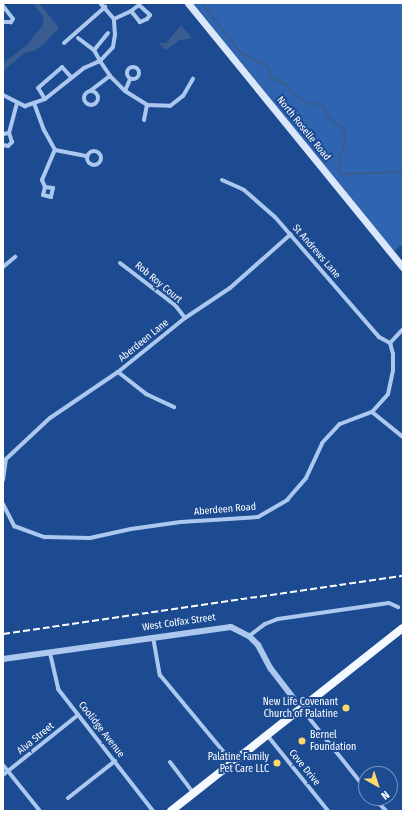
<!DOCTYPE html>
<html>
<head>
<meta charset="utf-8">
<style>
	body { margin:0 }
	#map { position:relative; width:406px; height:814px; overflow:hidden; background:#1c4b92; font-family:"Fira Sans Condensed",sans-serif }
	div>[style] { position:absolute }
	.green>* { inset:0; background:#2f64b0 }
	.water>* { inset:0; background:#3b5c90 }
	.stream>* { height:1.5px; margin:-0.75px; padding:0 0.75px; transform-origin:0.75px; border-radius:0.75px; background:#3b5c90 }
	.minor>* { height:4px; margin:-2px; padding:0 2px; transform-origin:2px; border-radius:2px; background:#adc8ef }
	.minor>.ring { margin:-2px; padding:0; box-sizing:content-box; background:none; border:4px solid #adc8ef; border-radius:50% }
	.tertiary>* { height:6px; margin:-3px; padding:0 3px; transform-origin:3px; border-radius:3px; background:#adc8ef }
	.secondary>* { height:7px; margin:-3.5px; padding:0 3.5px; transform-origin:3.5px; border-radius:3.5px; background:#dae7fa }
	.primary>* { height:8px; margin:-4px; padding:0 4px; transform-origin:4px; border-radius:4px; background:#f4f8ff }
	.rail>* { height:1.5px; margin-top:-0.75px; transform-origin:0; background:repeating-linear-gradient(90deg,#fff 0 7px,transparent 0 10px) }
	.dots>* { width:11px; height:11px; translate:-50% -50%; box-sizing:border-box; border:2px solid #1c4b92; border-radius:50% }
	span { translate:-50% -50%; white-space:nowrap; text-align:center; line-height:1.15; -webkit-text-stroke:4px #1c4b92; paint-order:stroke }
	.street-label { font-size:10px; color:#fff }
	.poi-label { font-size:10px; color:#fff }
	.right { translate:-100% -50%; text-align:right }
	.left { translate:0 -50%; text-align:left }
	.frame { position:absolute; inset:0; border:4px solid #fff; pointer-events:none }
	.north { position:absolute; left:358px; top:766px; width:40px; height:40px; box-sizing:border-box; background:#1c4b92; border:1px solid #7793be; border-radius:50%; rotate:141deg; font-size:11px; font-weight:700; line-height:16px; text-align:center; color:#fff }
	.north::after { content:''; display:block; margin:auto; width:14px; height:18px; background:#ffd96a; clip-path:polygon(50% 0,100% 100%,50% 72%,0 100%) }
</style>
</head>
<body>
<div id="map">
	<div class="green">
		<div style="clip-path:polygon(193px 3px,403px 3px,403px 244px,394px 251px)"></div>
	</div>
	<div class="water">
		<div style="clip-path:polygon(33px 3px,39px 3px,59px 28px,43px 45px,34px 51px,26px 52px,3px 71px,3px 63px,27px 45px,42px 26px,44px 18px)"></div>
		<div style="clip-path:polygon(181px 25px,192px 38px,180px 40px,166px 50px,159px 43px,166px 43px)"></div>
	</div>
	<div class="stream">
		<div style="left:202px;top:3px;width:63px;rotate:52deg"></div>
		<div style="left:241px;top:53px;width:29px;rotate:27deg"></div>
		<div style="left:267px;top:66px;width:13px;rotate:67deg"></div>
		<div style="left:272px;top:78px;width:17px;rotate:25deg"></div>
		<div style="left:287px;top:85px;width:20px;rotate:45deg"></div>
		<div style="left:301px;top:99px;width:9px;rotate:27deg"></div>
		<div style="left:309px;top:103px;width:14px;rotate:8deg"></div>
		<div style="left:323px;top:105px;width:13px;rotate:63deg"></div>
		<div style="left:329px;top:117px;width:19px;rotate:39deg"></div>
		<div style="left:344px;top:129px;width:6px;rotate:72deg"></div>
		<div style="left:346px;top:135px;width:35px;rotate:102deg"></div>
		<div style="left:339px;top:169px;width:5px;rotate:68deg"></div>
		<div style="left:341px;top:174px;width:62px;rotate:-1.8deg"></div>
	</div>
	<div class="minor">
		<div style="left:3px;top:6px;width:16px;rotate:52deg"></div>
		<div style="left:13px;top:19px;width:4px;rotate:124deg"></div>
		<div style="left:11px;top:22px;width:8px;rotate:180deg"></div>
		<div style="left:114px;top:19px;width:19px;rotate:-25deg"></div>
		<div style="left:131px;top:11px;width:10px;rotate:-37deg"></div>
		<div style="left:139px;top:5px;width:15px;rotate:42deg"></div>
		<div style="left:150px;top:15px;width:5px;rotate:127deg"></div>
		<div style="left:147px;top:19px;width:8px;rotate:157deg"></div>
		<div style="left:140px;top:22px;width:14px;rotate:-129deg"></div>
		<div style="left:108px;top:33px;width:22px;rotate:129deg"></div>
		<div style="left:94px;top:50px;width:13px;rotate:61deg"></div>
		<div style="left:100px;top:61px;width:18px;rotate:56deg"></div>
		<div style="left:110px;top:76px;width:21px;rotate:45deg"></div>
		<div style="left:125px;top:91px;width:26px;rotate:32deg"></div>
		<div style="left:147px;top:105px;width:23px;rotate:2deg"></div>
		<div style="left:170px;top:106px;width:16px;rotate:-38deg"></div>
		<div style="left:183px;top:96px;width:20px;rotate:-60deg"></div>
		<div style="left:78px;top:38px;width:20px;rotate:37deg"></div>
		<div style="left:64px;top:43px;width:55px;rotate:-41.3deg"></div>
		<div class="ring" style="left:127px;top:67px;width:8px;height:8px"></div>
		<div style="left:90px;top:91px;width:25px;rotate:-37deg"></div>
		<div style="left:125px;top:91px;width:13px;rotate:-67deg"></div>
		<div class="ring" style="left:84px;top:91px;width:10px;height:10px"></div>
		<div style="left:3px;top:95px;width:25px;rotate:27deg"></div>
		<div style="left:25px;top:106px;width:21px;rotate:-19deg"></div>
		<div style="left:45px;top:99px;width:50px;rotate:-38.5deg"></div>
		<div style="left:84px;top:68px;width:17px;rotate:-24deg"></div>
		<div style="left:100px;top:61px;width:19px;rotate:-47deg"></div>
		<div style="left:113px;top:47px;width:12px;rotate:-81deg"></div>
		<div style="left:115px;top:35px;width:16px;rotate:-94deg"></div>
		<div style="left:114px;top:19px;width:21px;rotate:-131deg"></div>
		<div style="left:45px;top:99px;width:13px;rotate:-122deg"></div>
		<div style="left:38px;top:88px;width:32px;rotate:-41deg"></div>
		<div style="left:62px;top:67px;width:13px;rotate:48deg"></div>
		<div style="left:34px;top:103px;width:29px;rotate:70deg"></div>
		<div style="left:44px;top:130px;width:23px;rotate:61deg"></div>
		<div style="left:144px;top:120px;width:15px;rotate:-79deg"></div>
		<div style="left:9px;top:133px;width:31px;rotate:-75deg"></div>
		<div style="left:3px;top:134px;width:6px;rotate:-9deg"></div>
		<div style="left:3px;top:145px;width:5px;rotate:11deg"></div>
		<div style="left:8px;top:146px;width:6px;rotate:-45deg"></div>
		<div style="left:12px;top:142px;width:9px;rotate:-108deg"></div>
		<div style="left:55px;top:150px;width:33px;rotate:11deg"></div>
		<div class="ring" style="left:87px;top:151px;width:10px;height:10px"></div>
		<div style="left:222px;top:180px;width:24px;rotate:24deg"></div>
		<div style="left:244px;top:190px;width:41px;rotate:41.1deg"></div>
		<div style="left:275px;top:217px;width:159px;rotate:49.1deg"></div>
		<div style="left:379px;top:337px;width:13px;rotate:29deg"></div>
		<div style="left:45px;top:187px;width:8px;rotate:7deg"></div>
		<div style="left:53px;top:188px;width:9px;rotate:103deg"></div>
		<div style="left:51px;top:197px;width:8px;rotate:-166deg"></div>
		<div style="left:43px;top:195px;width:8px;rotate:-76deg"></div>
		<div style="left:45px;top:187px;width:8px;rotate:-113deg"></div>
		<div style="left:42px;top:180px;width:33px;rotate:-67deg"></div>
		<div style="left:120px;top:263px;width:69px;rotate:37.4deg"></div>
		<div style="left:175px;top:305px;width:16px;rotate:52deg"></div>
		<div style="left:3px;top:267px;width:16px;rotate:-40deg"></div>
		<div style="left:118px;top:372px;width:36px;rotate:38deg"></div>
		<div style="left:146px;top:394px;width:31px;rotate:25deg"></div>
		<div style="left:372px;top:412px;width:40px;rotate:39deg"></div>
		<div style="left:6px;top:459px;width:60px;rotate:-43deg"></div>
		<div style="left:50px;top:418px;width:82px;rotate:-34.1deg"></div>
		<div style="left:118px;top:372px;width:86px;rotate:-38.9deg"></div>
		<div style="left:185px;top:318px;width:54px;rotate:-33.7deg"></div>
		<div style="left:230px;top:288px;width:81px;rotate:-41.5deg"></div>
		<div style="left:3px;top:480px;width:21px;rotate:-82deg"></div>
		<div style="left:3px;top:504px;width:25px;rotate:63deg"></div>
		<div style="left:14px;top:526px;width:33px;rotate:20deg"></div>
		<div style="left:45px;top:537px;width:45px;rotate:1.3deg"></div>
		<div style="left:90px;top:538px;width:42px;rotate:-12.4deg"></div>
		<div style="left:131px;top:529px;width:50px;rotate:-8deg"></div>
		<div style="left:181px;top:522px;width:77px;rotate:-3.7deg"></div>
		<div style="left:258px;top:517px;width:34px;rotate:-30deg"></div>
		<div style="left:287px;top:500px;width:29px;rotate:-49deg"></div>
		<div style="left:306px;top:478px;width:38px;rotate:-65deg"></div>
		<div style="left:322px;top:443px;width:26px;rotate:-47deg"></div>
		<div style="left:340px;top:424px;width:34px;rotate:-21deg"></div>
		<div style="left:372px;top:412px;width:24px;rotate:-48deg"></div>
		<div style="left:388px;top:394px;width:25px;rotate:-78deg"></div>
		<div style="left:393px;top:370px;width:16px;rotate:-90deg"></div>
		<div style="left:393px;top:354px;width:11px;rotate:-105deg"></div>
		<div style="left:390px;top:343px;width:19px;rotate:-47deg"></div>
		<div style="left:249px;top:636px;width:20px;rotate:-37deg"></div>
		<div style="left:265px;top:624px;width:14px;rotate:-21deg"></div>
		<div style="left:278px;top:619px;width:112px;rotate:-8.2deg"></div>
		<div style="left:389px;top:603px;width:10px;rotate:24deg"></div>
		<div style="left:153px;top:637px;width:39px;rotate:80deg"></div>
		<div style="left:160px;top:675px;width:113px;rotate:50.4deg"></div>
		<div style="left:50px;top:653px;width:37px;rotate:77deg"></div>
		<div style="left:58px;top:689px;width:155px;rotate:52.1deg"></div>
		<div style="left:301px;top:708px;width:104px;rotate:51.3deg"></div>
		<div style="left:267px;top:735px;width:97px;rotate:51.2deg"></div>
		<div style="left:170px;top:762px;width:39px;rotate:53deg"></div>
		<div style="left:3px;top:765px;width:59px;rotate:51.2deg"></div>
		<div style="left:3px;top:775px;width:96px;rotate:-38.7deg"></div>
		<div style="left:68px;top:798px;width:60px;rotate:-38.2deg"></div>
		<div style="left:374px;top:798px;width:18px;rotate:47deg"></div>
	</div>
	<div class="tertiary">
		<div style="left:3px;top:659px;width:230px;rotate:-8deg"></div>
		<div style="left:231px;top:627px;width:20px;rotate:27deg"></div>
		<div style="left:249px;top:636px;width:13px;rotate:45deg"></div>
		<div style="left:258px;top:645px;width:27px;rotate:62deg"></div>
		<div style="left:271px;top:669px;width:49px;rotate:52.4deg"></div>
	</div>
	<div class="secondary">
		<div style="left:188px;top:3px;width:341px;rotate:50.9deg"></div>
	</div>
	<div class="primary">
		<div style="left:171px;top:811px;width:295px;rotate:-38.3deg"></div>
	</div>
	<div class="rail">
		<div style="left:3px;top:634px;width:404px;rotate:-8.3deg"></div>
	</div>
	<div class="dots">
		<div style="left:346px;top:708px;background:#ffd96a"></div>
		<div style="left:302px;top:741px;background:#ffd96a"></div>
		<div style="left:277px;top:763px;background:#ffd96a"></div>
	</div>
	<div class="street-label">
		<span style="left:303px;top:129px;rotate:51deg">North Roselle Road</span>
		<span style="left:316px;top:252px;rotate:49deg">St Andrews Lane</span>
		<span style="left:158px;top:283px;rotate:40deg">Rob Roy Court</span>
		<span style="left:144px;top:341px;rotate:-39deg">Aberdeen Lane</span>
		<span style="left:225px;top:510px;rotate:-5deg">Aberdeen Road</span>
		<span style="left:179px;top:623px;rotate:-8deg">West Colfax Street</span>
		<span style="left:101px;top:730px;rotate:52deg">Coolidge Avenue</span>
		<span style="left:36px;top:739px;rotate:-39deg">Alva Street</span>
		<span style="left:304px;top:768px;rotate:51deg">Cove Drive</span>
	</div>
	<div class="poi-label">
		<span class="right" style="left:338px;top:708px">New Life Covenant<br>Church of Palatine</span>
		<span class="left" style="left:310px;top:741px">Bernel<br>Foundation</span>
		<span class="right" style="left:269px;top:763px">Palatine Family<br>Pet Care LLC</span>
	</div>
	<div class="frame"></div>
	<div class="north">N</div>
</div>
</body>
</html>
